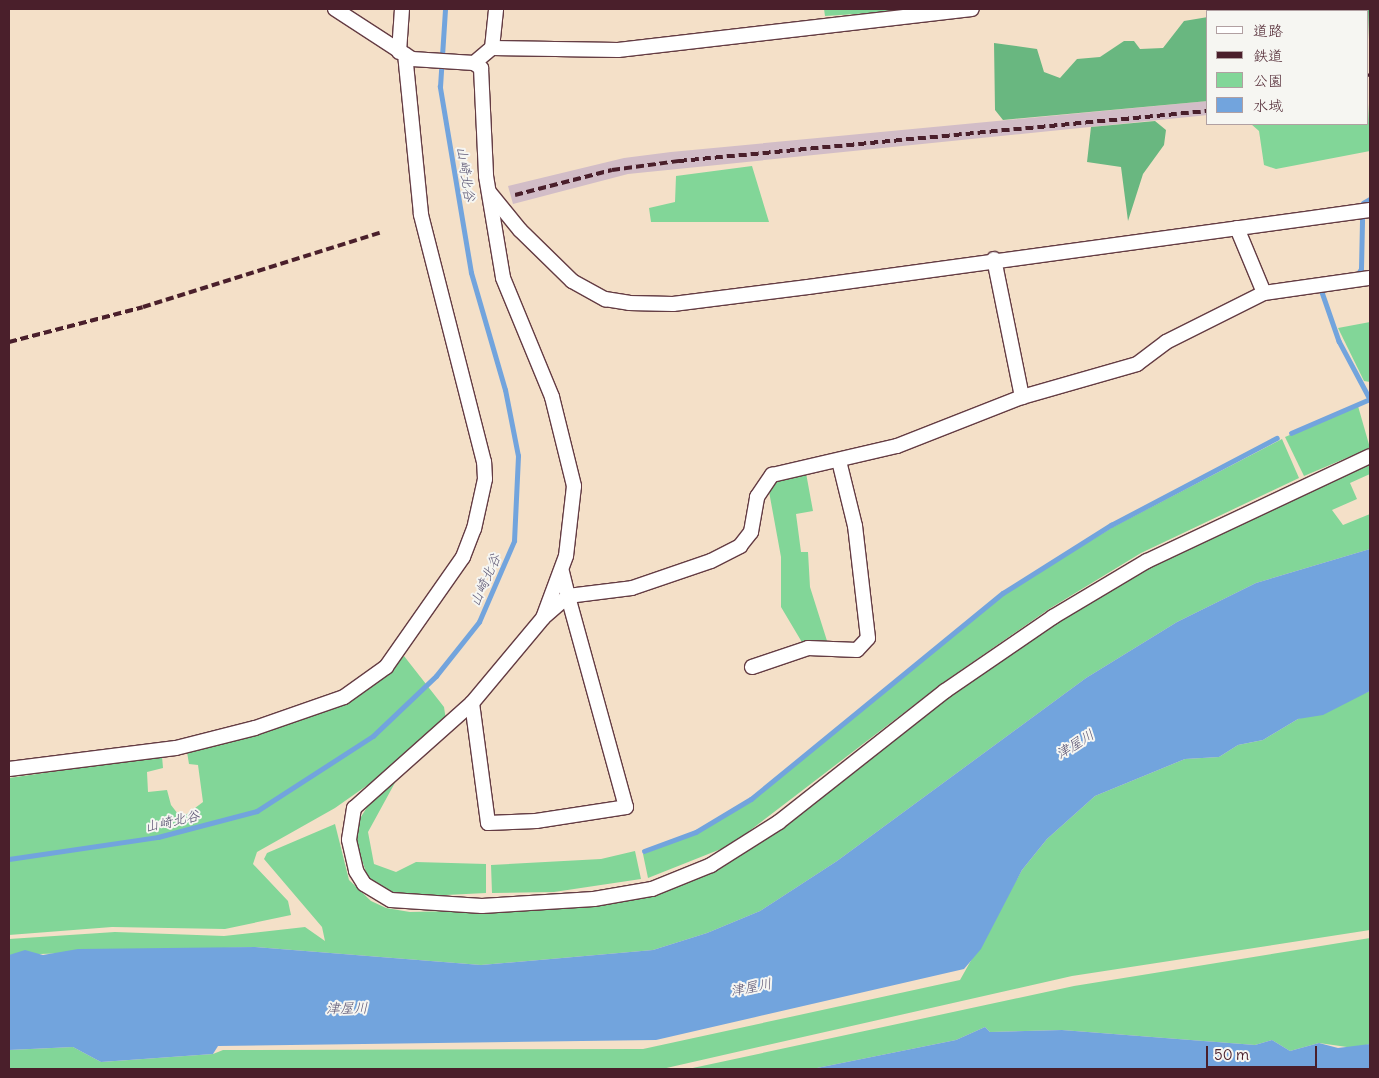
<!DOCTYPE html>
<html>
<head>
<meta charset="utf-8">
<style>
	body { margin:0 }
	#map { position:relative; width:1379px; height:1078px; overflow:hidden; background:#f4e0c8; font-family:Delius,"Klee One",sans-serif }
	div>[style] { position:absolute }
	.industrial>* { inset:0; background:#d2bdc7 }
	.green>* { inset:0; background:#82d698 }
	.forest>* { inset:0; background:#69b780 }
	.water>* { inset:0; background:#72a4dd }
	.stream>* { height:4.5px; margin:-2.25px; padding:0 2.25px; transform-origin:2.25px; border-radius:2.25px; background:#72a4dd }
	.roads { filter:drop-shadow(1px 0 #643c43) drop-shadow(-1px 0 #643c43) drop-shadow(0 1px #643c43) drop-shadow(0 -1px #643c43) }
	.street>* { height:14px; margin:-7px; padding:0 7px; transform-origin:7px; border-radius:7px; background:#fff }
	.rail>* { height:4px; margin-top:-2px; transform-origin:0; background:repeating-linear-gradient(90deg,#4a1f2b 0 8px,transparent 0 12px) }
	span { translate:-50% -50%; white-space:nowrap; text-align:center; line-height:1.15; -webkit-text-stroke:4px #f6f6f2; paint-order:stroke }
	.water-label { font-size:14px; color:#5a5472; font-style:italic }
	.frame { position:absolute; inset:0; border:10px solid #4a1f2b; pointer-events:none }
	.legend { position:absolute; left:1206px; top:10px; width:162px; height:115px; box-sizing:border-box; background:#f6f6f2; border:1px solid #b1a0a2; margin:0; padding:6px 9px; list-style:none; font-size:15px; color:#4a1f2b }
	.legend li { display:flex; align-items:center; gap:10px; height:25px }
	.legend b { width:25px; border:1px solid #b1a0a2 }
	.scale { position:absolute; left:1206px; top:1046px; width:111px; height:22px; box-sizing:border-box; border:2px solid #4a1f2b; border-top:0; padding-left:6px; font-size:15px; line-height:18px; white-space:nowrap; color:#4a1f2b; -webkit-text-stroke:4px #f6f6f2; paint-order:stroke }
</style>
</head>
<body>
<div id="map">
	<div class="industrial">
		<div style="clip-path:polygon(1208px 101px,1208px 115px,628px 174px,513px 204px,508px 186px,624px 158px,671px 152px)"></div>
	</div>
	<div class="green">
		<div style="clip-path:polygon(824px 9px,935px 9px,825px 16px)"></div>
		<div style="clip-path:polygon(1370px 83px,1370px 151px,1276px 169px,1264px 165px,1259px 131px,1251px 124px,1368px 124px)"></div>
		<div style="clip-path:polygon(752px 166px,769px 222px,651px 222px,649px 208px,675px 202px,676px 176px)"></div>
		<div style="clip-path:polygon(1370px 322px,1370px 382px,1364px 381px,1338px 328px)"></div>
		<div style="clip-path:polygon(1358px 406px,1370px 448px,1304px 476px,1285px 437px)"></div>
		<div style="clip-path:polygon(1282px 439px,1299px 478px,1141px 553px,1049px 609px,944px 682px,731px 845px,648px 878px,643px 854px,697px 833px,752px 801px,1004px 594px,1113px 527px)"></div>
		<div style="clip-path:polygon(1370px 463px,1370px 474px,1350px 483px,1357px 499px,1332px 510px,1343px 525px,1370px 514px,1370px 549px,1256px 583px,1177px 622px,1086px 678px,837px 861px,760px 911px,707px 933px,653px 950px,481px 965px,255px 947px,9px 955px,9px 939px,115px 932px,224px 936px,305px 927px,325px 941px,322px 927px,264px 859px,267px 853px,335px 824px,349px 880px,371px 901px,386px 908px,410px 912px,546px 909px,621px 900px,783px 827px,948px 698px,1055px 622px,1149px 567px)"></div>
		<div style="clip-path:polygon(806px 473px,813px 511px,796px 514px,801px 552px,808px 552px,810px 587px,828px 644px,803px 644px,781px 607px,781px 557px,768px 486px,777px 479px)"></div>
		<div style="clip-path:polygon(404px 656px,444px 707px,446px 720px,406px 758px,335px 808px,257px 852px,253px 864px,288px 901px,291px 915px,225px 929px,112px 927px,9px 935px,9px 778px,162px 756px,163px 768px,147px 772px,148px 792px,167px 790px,171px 805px,178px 814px,187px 814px,203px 802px,198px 765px,189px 764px,187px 752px,260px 734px,341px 704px,382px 679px)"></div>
		<div style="clip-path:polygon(1370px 691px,1370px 930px,1072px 976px,662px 1069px,9px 1069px,9px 1050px,73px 1047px,101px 1062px,213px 1054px,223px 1050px,643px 1049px,960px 980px,1022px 870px,1047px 839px,1095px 796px,1185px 759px,1219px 757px,1238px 745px,1263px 740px,1298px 719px)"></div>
		<div style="clip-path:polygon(397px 779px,368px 832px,374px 864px,396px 872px,416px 862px,486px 864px,486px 893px,406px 897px,378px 887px,367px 875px,355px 840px,356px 825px,369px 804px)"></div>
		<div style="clip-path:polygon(635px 851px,641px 879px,554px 892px,492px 893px,491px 865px,601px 859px)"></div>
		<div style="clip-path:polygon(1370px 938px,1370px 1044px,1354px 1048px,1319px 1043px,1290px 1051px,1272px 1040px,1255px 1045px,1062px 1030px,990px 1032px,985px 1027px,956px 1040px,812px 1069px,688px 1069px,1074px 986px)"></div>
	</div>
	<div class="forest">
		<div style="clip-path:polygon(1228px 9px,1370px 9px,1370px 68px,1368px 11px)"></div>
		<div style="clip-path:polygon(1208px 17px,1208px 101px,1003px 120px,995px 110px,994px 43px,1037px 49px,1044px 72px,1060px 78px,1077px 59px,1100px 57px,1124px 41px,1134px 41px,1140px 49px,1163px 48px,1184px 21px)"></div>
		<div style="clip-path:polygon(1155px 121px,1166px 130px,1164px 145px,1143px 174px,1128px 221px,1121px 167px,1087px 162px,1091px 127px)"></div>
	</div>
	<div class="water">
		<div style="clip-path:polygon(1370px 549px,1370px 691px,1323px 715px,1298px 719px,1263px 740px,1238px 745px,1219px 757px,1185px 759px,1095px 796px,1047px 839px,1022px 870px,981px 949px,964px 969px,656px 1040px,218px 1046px,213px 1054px,101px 1062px,73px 1047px,9px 1050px,9px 955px,25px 950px,43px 955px,78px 949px,255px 947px,481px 965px,653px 950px,707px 933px,760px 911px,837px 861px,1086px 678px,1177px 622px,1256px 583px)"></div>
		<div style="clip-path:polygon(985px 1027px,990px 1032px,1062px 1030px,1255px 1045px,1272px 1040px,1290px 1051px,1319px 1043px,1338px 1048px,1370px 1044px,1370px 1069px,812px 1069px,956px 1040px)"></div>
	</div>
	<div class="stream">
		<div style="left:1363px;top:203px;width:8px;rotate:-30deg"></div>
		<div style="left:1356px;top:277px;width:9px;rotate:-58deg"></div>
		<div style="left:1361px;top:269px;width:49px;rotate:-88.8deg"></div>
		<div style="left:1322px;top:292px;width:52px;rotate:70.9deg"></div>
		<div style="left:1339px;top:341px;width:66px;rotate:61.9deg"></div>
		<div style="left:1291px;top:433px;width:86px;rotate:-23.3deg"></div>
		<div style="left:644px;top:851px;width:55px;rotate:-20.1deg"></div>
		<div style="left:696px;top:832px;width:64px;rotate:-31deg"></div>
		<div style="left:751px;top:799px;width:325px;rotate:-39.3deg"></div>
		<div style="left:1003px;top:593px;width:128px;rotate:-32.2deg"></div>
		<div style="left:1111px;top:525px;width:187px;rotate:-27.7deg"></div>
		<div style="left:9px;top:859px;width:151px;rotate:-8.4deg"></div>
		<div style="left:158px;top:837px;width:102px;rotate:-14.7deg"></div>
		<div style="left:257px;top:811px;width:138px;rotate:-32.9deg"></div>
		<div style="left:373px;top:736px;width:87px;rotate:-43.6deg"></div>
		<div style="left:436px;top:676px;width:69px;rotate:-51.5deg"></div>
		<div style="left:479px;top:622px;width:88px;rotate:-66.6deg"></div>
		<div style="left:514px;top:541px;width:85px;rotate:-87.3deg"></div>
		<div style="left:518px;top:456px;width:67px;rotate:-101.1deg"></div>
		<div style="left:505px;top:390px;width:122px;rotate:-106.2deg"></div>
		<div style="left:471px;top:273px;width:189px;rotate:-99.5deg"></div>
		<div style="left:440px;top:87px;width:78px;rotate:-86.3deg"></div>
	</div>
	<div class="roads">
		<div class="street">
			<div style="left:335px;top:9px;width:92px;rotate:33deg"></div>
			<div style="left:412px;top:59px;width:62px;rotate:3.7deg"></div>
			<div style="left:474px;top:63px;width:9px;rotate:36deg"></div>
			<div style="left:481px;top:68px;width:108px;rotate:87.3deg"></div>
			<div style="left:486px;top:176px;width:103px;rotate:80.5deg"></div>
			<div style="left:503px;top:278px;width:129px;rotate:67.6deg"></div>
			<div style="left:552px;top:397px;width:92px;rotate:76.1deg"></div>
			<div style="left:574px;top:486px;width:70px;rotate:96.5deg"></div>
			<div style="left:566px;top:556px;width:66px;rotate:110.4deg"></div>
			<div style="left:543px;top:618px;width:111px;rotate:129.9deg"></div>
			<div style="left:472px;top:703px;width:158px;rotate:138.3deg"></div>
			<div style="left:354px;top:808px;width:32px;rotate:99deg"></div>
			<div style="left:349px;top:840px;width:32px;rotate:77deg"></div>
			<div style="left:356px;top:871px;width:15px;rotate:58deg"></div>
			<div style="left:364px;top:884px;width:31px;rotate:31deg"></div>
			<div style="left:391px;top:900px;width:91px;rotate:3.8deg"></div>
			<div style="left:482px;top:906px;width:112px;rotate:-3.6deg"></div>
			<div style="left:594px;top:899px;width:59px;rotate:-9.8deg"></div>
			<div style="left:652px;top:889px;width:64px;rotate:-22.1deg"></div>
			<div style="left:711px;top:865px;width:80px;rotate:-32.3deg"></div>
			<div style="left:779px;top:822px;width:211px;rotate:-38.3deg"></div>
			<div style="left:945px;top:691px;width:131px;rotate:-34.4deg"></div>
			<div style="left:1053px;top:617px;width:109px;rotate:-30.8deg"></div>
			<div style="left:1147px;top:561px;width:246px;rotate:-25.2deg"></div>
			<div style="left:492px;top:48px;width:126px;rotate:0.9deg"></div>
			<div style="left:618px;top:50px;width:356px;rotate:-6.6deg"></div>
			<div style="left:399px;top:52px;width:43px;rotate:-86deg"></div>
			<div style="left:474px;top:63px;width:23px;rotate:-40deg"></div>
			<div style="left:492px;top:48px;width:39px;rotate:-84deg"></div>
			<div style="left:489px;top:192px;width:49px;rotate:50.8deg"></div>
			<div style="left:520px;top:230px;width:73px;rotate:44.4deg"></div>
			<div style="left:572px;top:281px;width:38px;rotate:29deg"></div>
			<div style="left:605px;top:299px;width:24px;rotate:9deg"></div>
			<div style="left:629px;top:303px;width:44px;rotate:1.3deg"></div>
			<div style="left:673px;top:304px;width:136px;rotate:-7.2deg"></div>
			<div style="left:808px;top:287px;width:567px;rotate:-7.8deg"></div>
			<div style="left:1237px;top:228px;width:70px;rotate:67.4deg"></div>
			<div style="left:994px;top:259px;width:141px;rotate:78.5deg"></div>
			<div style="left:562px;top:572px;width:25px;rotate:76deg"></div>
			<div style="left:568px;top:596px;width:64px;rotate:-7.1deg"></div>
			<div style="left:632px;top:588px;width:83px;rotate:-18.9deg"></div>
			<div style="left:711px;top:561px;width:33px;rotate:-27deg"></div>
			<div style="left:740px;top:546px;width:18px;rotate:-52deg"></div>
			<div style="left:751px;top:532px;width:36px;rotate:-80deg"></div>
			<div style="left:757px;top:497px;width:27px;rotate:-56deg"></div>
			<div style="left:772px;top:475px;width:128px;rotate:-13.1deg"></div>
			<div style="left:897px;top:446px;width:134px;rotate:-21.4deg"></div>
			<div style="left:1022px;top:397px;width:120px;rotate:-16deg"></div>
			<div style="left:1137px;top:364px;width:36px;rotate:-37deg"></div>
			<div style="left:1166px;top:342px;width:110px;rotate:-26.6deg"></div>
			<div style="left:1264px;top:293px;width:107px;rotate:-8.1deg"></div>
			<div style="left:752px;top:667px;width:59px;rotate:-18.7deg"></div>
			<div style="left:808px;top:648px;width:49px;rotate:2.3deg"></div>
			<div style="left:857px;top:650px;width:16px;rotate:-47deg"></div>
			<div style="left:868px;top:638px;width:113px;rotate:-96.6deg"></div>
			<div style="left:855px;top:526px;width:67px;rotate:-103.8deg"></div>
			<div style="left:472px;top:703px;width:121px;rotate:82.4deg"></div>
			<div style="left:488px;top:823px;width:48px;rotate:-2.4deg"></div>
			<div style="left:536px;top:821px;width:91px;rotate:-8.8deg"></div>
			<div style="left:626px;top:807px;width:219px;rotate:-105.4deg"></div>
			<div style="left:568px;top:596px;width:32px;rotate:139deg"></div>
			<div style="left:9px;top:769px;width:168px;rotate:-7.2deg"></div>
			<div style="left:176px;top:748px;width:81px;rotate:-14.2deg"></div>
			<div style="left:255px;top:728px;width:94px;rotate:-19.2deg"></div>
			<div style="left:344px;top:697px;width:52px;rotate:-35.5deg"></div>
			<div style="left:386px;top:667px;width:134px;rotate:-55deg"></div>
			<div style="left:463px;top:557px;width:30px;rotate:-69deg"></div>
			<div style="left:474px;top:529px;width:51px;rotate:-77.6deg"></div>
			<div style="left:485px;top:479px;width:17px;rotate:-93deg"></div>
			<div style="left:484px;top:462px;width:256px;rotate:-104.3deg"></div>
			<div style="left:421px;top:214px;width:160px;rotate:-95.7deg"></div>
		</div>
	</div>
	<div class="rail">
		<div style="left:1368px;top:76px;width:2px;rotate:-27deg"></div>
		<div style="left:515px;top:195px;width:100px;rotate:-14.5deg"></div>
		<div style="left:612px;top:170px;width:68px;rotate:-7.7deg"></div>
		<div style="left:679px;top:161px;width:531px;rotate:-5.4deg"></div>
		<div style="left:9px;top:342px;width:138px;rotate:-14.6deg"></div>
		<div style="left:143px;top:307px;width:251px;rotate:-17.4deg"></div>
	</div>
	<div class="water-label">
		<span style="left:466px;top:174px;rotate:81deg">山崎北谷</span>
		<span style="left:485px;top:580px;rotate:-66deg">山崎北谷</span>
		<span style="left:1075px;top:744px;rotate:-32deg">津屋川</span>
		<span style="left:172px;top:821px;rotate:-13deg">山崎北谷</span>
		<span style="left:751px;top:987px;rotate:-11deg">津屋川</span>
		<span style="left:347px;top:1008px;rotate:-1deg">津屋川</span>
	</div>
	<div class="frame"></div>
	<ul class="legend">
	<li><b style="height:6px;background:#fff"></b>道路</li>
	<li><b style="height:6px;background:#4a1f2b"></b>鉄道</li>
	<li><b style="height:14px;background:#82d698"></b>公園</li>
	<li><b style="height:14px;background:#72a4dd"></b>水域</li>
	</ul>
	<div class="scale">50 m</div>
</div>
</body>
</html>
